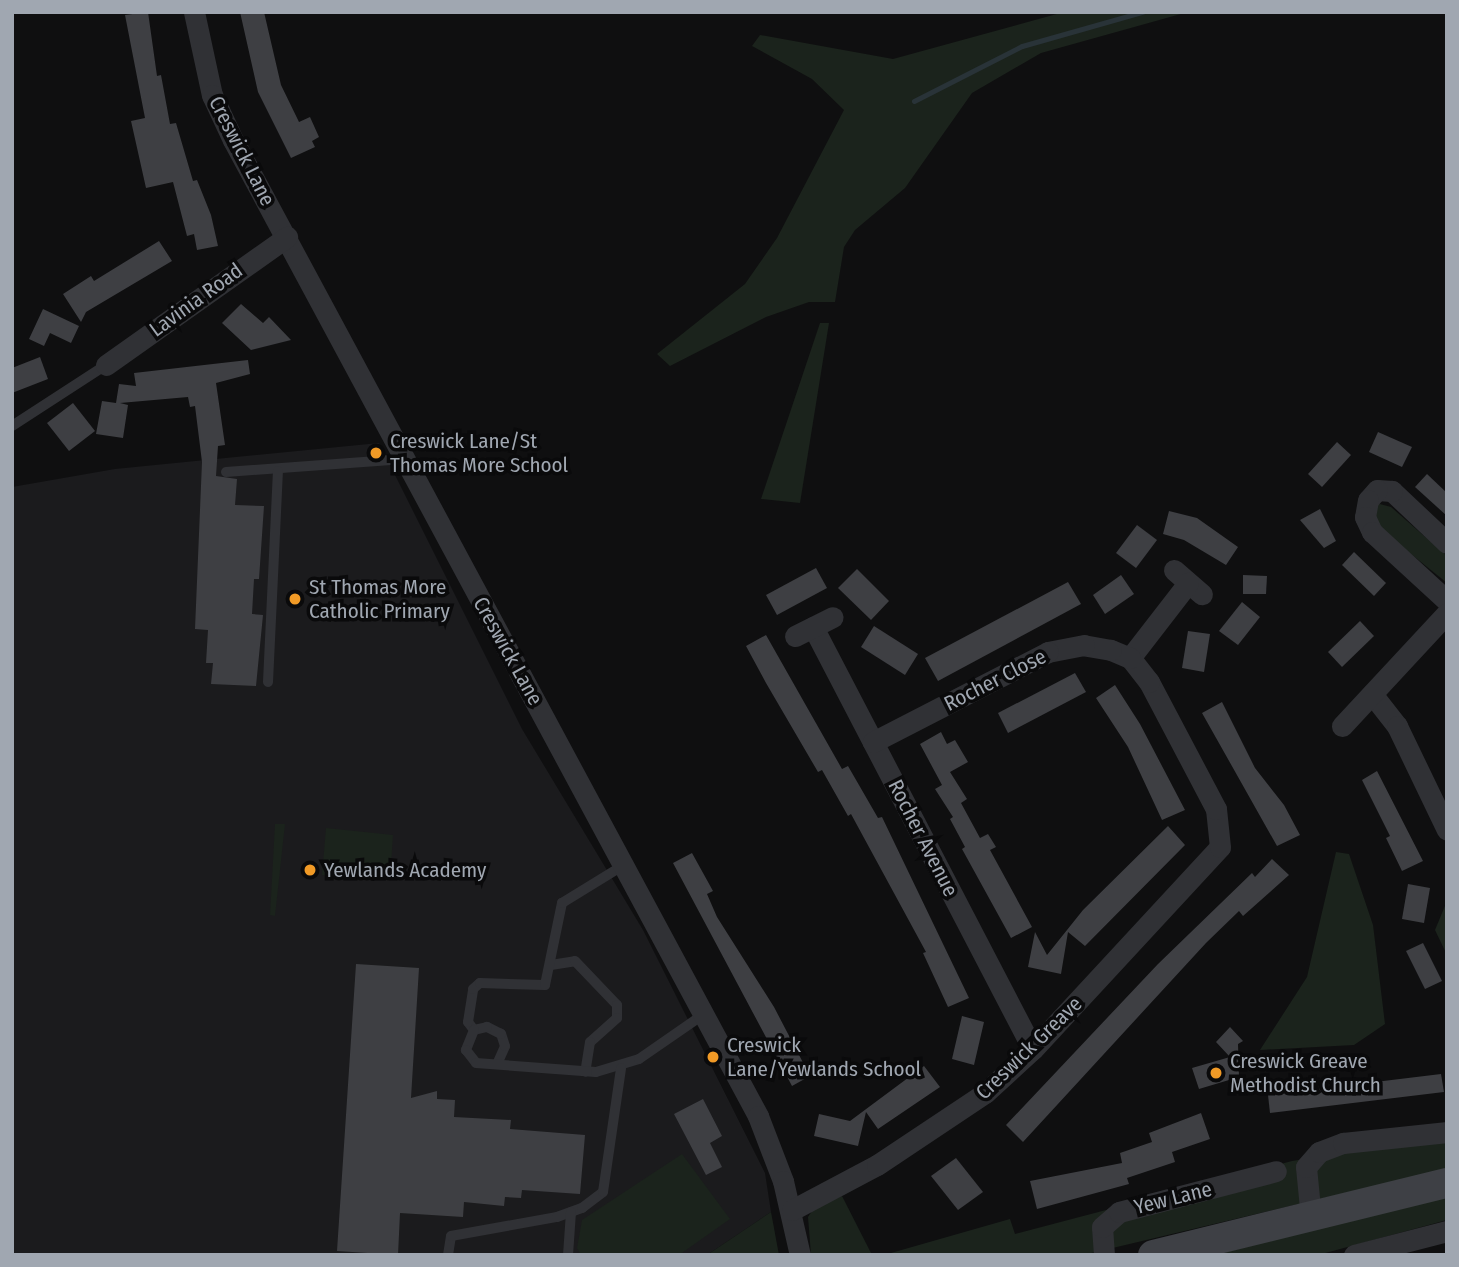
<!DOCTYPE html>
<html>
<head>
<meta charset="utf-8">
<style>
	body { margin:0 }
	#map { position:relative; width:1459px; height:1267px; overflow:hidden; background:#0f0f10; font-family:"Fira Sans Condensed",sans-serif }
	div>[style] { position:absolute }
	.built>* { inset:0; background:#1b1b1d }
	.green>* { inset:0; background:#1b231c }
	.stream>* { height:5px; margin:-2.5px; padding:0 2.5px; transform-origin:2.5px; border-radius:2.5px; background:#293338 }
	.building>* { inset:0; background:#3e3f43 }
	.lane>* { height:10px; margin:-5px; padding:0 5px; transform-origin:5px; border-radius:5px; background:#303135 }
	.street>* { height:21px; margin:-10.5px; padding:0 10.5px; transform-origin:10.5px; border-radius:10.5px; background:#303135 }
	.secondary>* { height:30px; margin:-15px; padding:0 15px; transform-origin:15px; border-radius:15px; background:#3e4045 }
	.dots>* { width:19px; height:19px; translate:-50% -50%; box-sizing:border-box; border:4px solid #0a0a0b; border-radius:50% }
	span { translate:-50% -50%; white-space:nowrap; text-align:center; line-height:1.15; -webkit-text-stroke:7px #0a0a0b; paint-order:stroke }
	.street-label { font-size:21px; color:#a0a7b1 }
	.poi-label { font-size:21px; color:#a0a7b1 }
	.left { translate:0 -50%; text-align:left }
	.frame { position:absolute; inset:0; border:14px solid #a0a7b1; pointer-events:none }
</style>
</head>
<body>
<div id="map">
	<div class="built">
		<div style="clip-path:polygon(379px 443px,522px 729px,643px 930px,765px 1173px,771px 1212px,707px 1255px,12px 1255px,12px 487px,115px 469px)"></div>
	</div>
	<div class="green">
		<div style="clip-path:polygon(1064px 12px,1188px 12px,1041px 53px,972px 93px,905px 188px,855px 230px,844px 247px,835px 302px,809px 302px,766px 317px,670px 366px,657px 354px,745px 284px,777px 238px,844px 110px,812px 79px,752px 46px,760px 35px,893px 59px)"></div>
		<div style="clip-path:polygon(820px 323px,829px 323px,800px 503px,761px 499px)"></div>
		<div style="clip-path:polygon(1376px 503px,1391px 507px,1447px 556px,1447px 583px,1370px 521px)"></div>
		<div style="clip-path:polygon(275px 824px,285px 824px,275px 916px,270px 915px)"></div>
		<div style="clip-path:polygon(326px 828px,393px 835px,390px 880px,322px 875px)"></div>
		<div style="clip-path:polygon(1336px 852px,1349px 854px,1373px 925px,1385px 1024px,1354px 1045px,1260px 1050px,1307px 977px)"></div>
		<div style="clip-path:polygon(1447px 901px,1447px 955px,1435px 930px)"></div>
		<div style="clip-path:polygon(1447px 1137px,1447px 1169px,1083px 1255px,884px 1255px,1010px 1219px,1015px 1234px,1292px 1161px)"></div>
		<div style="clip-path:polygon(682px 1154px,730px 1219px,679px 1255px,581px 1255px,577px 1248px,582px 1220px)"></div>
		<div style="clip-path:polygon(842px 1196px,872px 1255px,811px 1255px,808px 1217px,814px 1208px)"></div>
		<div style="clip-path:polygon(1447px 1197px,1447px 1220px,1318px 1255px,1214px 1255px)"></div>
		<div style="clip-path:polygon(771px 1212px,779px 1255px,707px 1255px)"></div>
	</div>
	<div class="stream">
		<div style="left:914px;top:101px;width:121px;rotate:-27deg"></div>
		<div style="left:1022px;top:46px;width:125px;rotate:-15.8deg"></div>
	</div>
	<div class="building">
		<div style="clip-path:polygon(148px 12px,157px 76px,161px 75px,170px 124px,176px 123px,193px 181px,197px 180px,211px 215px,218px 246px,197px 250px,194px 234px,187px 236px,173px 182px,146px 188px,131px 121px,145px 118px,125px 15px)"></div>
		<div style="clip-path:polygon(240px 12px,264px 12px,281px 85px,299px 122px,310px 117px,319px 137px,312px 141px,315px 147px,291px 158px,258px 92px)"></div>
		<div style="clip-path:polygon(159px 241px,172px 261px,86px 312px,81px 322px,63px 294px,91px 276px,94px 281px)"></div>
		<div style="clip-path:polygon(241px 304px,263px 323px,269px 317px,291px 340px,251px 350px,222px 323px)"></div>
		<div style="clip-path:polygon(43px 309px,79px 326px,71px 343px,50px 333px,44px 346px,29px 339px)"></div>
		<div style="clip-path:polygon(40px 357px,48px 379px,12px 393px,12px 368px)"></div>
		<div style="clip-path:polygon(248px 360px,250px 374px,216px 383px,225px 445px,218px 446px,216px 476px,237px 479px,235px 505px,264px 506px,259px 579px,254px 579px,252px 614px,263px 615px,256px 686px,211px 684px,213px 663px,206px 663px,208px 630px,195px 629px,202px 462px,195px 406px,190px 407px,188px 397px,120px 403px,128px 405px,123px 438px,96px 434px,102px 401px,116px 403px,119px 384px,136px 386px,134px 373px)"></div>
		<div style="clip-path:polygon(73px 403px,95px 431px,69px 451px,47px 423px)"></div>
		<div style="clip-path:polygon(1378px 432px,1412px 447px,1402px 467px,1369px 452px)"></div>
		<div style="clip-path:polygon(1337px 442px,1351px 455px,1322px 487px,1308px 474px)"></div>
		<div style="clip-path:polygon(1427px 474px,1447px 493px,1447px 516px,1415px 487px)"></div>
		<div style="clip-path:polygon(1320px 509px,1336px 541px,1324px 548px,1300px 520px)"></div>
		<div style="clip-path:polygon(1169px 511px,1197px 518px,1238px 547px,1226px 565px,1184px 540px,1163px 534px)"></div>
		<div style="clip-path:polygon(1137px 525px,1157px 540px,1136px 568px,1116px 553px)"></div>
		<div style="clip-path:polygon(1354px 552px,1386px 583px,1374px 596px,1342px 565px)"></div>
		<div style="clip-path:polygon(816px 568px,827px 588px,777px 615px,766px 595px)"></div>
		<div style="clip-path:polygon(857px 569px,889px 601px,871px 620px,838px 588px)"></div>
		<div style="clip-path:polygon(1121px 575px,1134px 594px,1105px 614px,1093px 595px)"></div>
		<div style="clip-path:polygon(1243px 575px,1267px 576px,1266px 594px,1243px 594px)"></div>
		<div style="clip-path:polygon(1068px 582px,1081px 604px,938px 681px,925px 658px)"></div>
		<div style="clip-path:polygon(1242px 602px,1260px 617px,1238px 645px,1219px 631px)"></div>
		<div style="clip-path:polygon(1360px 621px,1374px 636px,1342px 667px,1328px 652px)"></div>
		<div style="clip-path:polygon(874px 626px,918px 654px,905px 675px,861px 647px)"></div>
		<div style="clip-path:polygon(1188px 631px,1210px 634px,1204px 672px,1182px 668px)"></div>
		<div style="clip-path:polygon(766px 635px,842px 769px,848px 766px,878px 818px,882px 817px,969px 998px,948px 1007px,923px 953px,926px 952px,851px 814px,848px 816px,822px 770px,818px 772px,766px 683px,746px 646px)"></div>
		<div style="clip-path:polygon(1075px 673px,1086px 692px,1008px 733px,998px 713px)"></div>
		<div style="clip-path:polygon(1115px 685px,1140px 724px,1185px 810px,1162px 820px,1128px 747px,1096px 698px)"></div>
		<div style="clip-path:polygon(1222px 702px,1255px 768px,1284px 805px,1300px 835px,1277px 846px,1202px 713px)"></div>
		<div style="clip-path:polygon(941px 732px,947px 744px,955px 740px,968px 762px,950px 772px,967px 799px,961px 803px,980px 838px,988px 834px,996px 847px,990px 850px,1032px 927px,1011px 938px,962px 849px,965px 847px,950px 819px,953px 817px,935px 789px,942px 785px,920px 744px)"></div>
		<div style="clip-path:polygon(1377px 771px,1423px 861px,1402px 871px,1386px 838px,1390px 836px,1362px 780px)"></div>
		<div style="clip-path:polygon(1168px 826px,1185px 845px,1085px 946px,1068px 932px,1061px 974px,1028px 967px,1035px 932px,1047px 955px,1083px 910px)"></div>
		<div style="clip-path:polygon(692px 853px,713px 891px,707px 894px,717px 917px,774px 1007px,810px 1076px,792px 1086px,673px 863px)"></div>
		<div style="clip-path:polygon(1272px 859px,1289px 875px,1243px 916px,1239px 911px,1206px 943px,1023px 1142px,1006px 1125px,1158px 964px,1252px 873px,1255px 877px)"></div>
		<div style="clip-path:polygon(1408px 884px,1430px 888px,1424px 923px,1402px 919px)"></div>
		<div style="clip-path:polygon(1423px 943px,1442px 981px,1425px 989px,1406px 951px)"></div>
		<div style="clip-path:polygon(356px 964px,419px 968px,411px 1098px,437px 1091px,437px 1099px,455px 1100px,454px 1117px,511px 1120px,510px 1129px,585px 1135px,580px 1194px,522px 1190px,521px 1198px,505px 1197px,504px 1206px,464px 1202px,463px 1217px,400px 1213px,398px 1255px,337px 1251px)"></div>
		<div style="clip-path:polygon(962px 1016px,984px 1022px,974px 1065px,952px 1059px)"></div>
		<div style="clip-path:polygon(1230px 1027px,1243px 1041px,1238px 1044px,1239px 1077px,1199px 1089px,1192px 1068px,1230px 1057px,1216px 1042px)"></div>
		<div style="clip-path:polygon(924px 1066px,940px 1087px,878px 1129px,866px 1112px,858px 1146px,814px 1136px,819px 1114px,850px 1121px)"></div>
		<div style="clip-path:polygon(1441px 1074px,1444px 1092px,1270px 1113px,1268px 1095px)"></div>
		<div style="clip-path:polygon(703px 1099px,722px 1136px,710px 1143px,722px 1167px,706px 1175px,674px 1114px)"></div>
		<div style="clip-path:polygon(1201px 1113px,1210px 1139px,1172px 1152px,1175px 1162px,1127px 1178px,1129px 1184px,1037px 1209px,1030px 1181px,1122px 1163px,1120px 1153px,1152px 1142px,1149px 1133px)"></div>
		<div style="clip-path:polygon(956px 1158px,983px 1192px,958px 1210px,931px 1176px)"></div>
	</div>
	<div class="lane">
		<div style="left:12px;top:426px;width:112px;rotate:-33deg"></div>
		<div style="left:226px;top:472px;width:179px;rotate:-4.2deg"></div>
		<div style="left:268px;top:682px;width:211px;rotate:-87.3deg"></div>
		<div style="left:551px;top:965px;width:24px;rotate:-9deg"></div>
		<div style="left:575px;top:961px;width:61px;rotate:46.3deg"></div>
		<div style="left:617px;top:1005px;width:13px;rotate:90deg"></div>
		<div style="left:617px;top:1018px;width:36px;rotate:138deg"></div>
		<div style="left:590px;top:1042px;width:30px;rotate:99deg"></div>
		<div style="left:474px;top:1030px;width:10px;rotate:-127deg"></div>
		<div style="left:468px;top:1022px;width:33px;rotate:-81deg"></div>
		<div style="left:473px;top:989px;width:9px;rotate:-41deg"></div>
		<div style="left:480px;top:983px;width:65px;rotate:1.8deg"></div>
		<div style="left:545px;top:985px;width:84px;rotate:-78.3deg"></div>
		<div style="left:562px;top:903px;width:73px;rotate:-31.5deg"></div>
		<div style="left:498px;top:1062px;width:17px;rotate:-66deg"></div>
		<div style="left:505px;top:1046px;width:13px;rotate:-108deg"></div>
		<div style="left:501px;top:1034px;width:16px;rotate:-153deg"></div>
		<div style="left:487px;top:1027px;width:13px;rotate:167deg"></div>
		<div style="left:474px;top:1030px;width:22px;rotate:112deg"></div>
		<div style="left:466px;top:1050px;width:16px;rotate:52deg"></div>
		<div style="left:476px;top:1063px;width:120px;rotate:4.3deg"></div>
		<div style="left:596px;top:1072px;width:45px;rotate:-16.8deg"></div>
		<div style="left:639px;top:1059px;width:79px;rotate:-34.7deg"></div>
		<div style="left:448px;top:1255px;width:19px;rotate:-81deg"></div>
		<div style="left:451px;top:1236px;width:108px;rotate:-10.2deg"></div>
		<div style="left:557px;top:1217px;width:27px;rotate:-20deg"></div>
		<div style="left:582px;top:1208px;width:26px;rotate:-37deg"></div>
		<div style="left:603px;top:1192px;width:125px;rotate:-81.7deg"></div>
		<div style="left:568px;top:1255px;width:43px;rotate:-86deg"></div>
	</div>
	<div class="street">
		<div style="left:194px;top:12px;width:85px;rotate:77.8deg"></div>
		<div style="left:212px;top:95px;width:50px;rotate:65deg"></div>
		<div style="left:233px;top:140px;width:1108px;rotate:61.72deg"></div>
		<div style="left:758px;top:1116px;width:70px;rotate:69deg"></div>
		<div style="left:783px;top:1181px;width:76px;rotate:77.1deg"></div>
		<div style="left:106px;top:365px;width:222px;rotate:-35.3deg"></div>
		<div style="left:1447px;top:543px;width:76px;rotate:-136.6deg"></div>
		<div style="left:1392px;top:491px;width:15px;rotate:-176deg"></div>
		<div style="left:1377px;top:490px;width:13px;rotate:132deg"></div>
		<div style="left:1368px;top:500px;width:17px;rotate:100deg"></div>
		<div style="left:1365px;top:517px;width:17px;rotate:65deg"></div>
		<div style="left:1372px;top:532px;width:102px;rotate:42.6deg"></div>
		<div style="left:1174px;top:570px;width:37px;rotate:41deg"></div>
		<div style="left:813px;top:627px;width:476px;rotate:62.5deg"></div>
		<div style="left:795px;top:636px;width:42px;rotate:-26.6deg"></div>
		<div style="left:1130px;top:658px;width:95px;rotate:-52.3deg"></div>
		<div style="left:1372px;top:694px;width:41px;rotate:52deg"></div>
		<div style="left:1397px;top:726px;width:115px;rotate:64.3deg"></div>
		<div style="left:1342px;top:726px;width:154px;rotate:-47.1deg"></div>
		<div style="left:792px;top:1210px;width:96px;rotate:-27.9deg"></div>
		<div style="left:877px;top:1165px;width:130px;rotate:-33.7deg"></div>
		<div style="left:985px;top:1093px;width:65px;rotate:-42.5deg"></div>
		<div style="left:1033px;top:1049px;width:275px;rotate:-47.2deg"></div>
		<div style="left:1220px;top:847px;width:38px;rotate:-96deg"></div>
		<div style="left:1216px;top:809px;width:144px;rotate:-117.8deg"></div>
		<div style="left:1149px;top:682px;width:31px;rotate:-128deg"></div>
		<div style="left:1130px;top:658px;width:21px;rotate:-157deg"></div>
		<div style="left:1111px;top:650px;width:27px;rotate:-170deg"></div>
		<div style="left:1084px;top:645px;width:37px;rotate:169deg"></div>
		<div style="left:1048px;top:652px;width:197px;rotate:152.8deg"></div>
		<div style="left:1311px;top:1218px;width:51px;rotate:-95.6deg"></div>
		<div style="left:1306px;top:1167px;width:20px;rotate:-49deg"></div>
		<div style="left:1319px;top:1152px;width:26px;rotate:-21deg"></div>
		<div style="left:1343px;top:1143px;width:105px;rotate:-6deg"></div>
		<div style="left:1104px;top:1255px;width:28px;rotate:-94deg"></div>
		<div style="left:1102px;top:1227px;width:23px;rotate:-41deg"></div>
		<div style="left:1119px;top:1212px;width:162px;rotate:-14.6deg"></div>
		<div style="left:1354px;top:1255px;width:96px;rotate:-14.5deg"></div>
	</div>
	<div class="secondary">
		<div style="left:1153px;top:1255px;width:303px;rotate:-13.8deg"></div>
	</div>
	<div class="dots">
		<div style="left:376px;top:453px;background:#f19a26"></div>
		<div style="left:295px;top:599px;background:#f19a26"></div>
		<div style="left:310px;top:870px;background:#f19a26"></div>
		<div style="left:713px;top:1057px;background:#f19a26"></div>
		<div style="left:1216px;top:1073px;background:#f19a26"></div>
	</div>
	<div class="street-label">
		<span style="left:242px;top:151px;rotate:63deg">Creswick Lane</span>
		<span style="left:196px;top:300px;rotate:-36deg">Lavinia Road</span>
		<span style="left:508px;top:651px;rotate:61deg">Creswick Lane</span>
		<span style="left:995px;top:680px;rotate:-27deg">Rocher Close</span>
		<span style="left:923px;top:838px;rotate:63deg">Rocher Avenue</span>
		<span style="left:1029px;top:1048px;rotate:-44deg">Creswick Greave</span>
		<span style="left:1173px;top:1198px;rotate:-14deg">Yew Lane</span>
	</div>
	<div class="poi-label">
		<span class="left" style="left:390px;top:453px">Creswick Lane/St<br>Thomas More School</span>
		<span class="left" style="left:309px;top:599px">St Thomas More<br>Catholic Primary</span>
		<span class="left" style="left:324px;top:870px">Yewlands Academy</span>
		<span class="left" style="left:727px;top:1057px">Creswick<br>Lane/Yewlands School</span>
		<span class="left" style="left:1230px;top:1073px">Creswick Greave<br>Methodist Church</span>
	</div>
	<div class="frame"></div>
</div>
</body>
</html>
